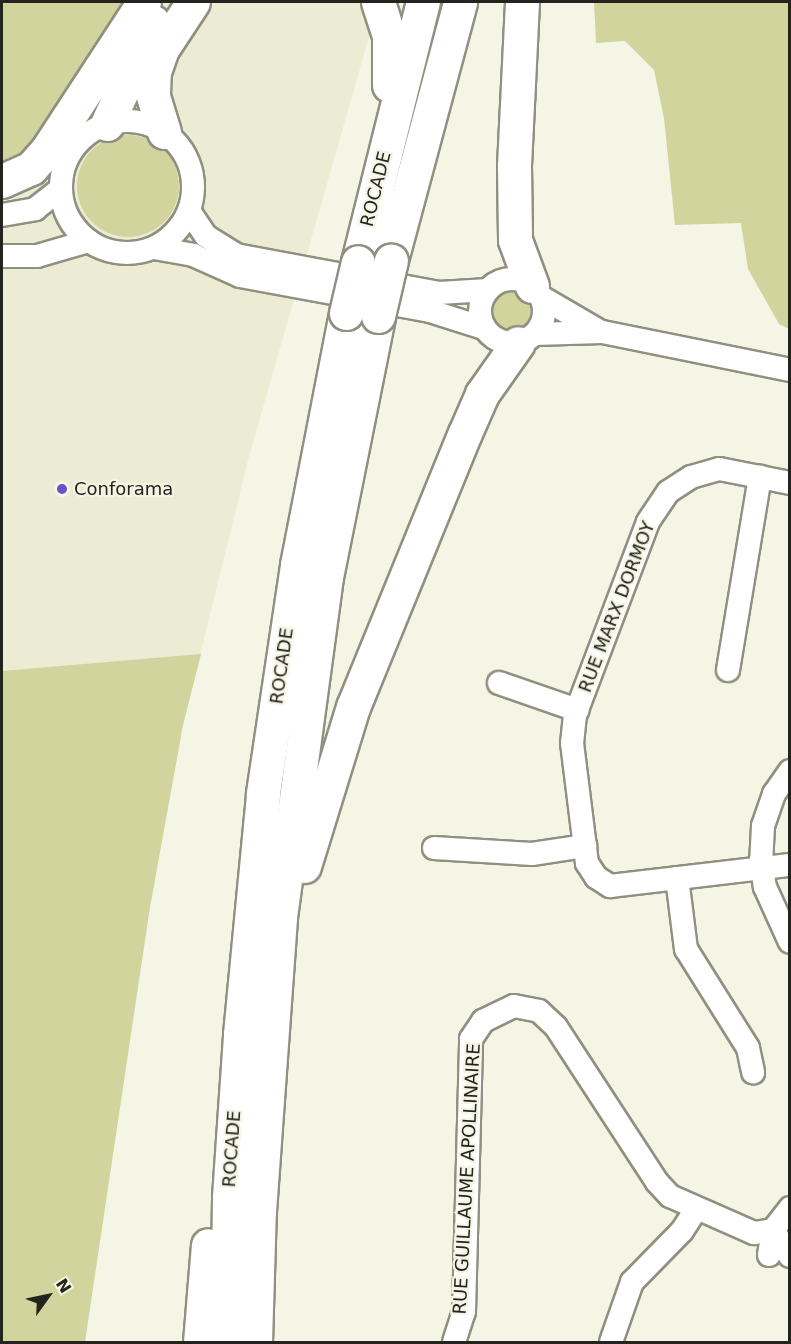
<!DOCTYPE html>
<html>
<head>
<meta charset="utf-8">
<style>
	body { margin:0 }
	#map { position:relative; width:791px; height:1344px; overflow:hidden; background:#f4f5e4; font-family:"DejaVu Sans",sans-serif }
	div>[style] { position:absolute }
	.built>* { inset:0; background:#ebecd3 }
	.green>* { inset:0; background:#d1d49d }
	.round { border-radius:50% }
	.roads { filter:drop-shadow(2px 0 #8f9080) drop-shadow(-2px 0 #8f9080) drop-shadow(0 2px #8f9080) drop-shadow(0 -2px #8f9080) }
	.minor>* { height:22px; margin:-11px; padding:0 11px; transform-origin:11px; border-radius:11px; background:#fff }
	.minor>.ring { margin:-11px; padding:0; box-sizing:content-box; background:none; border:22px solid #fff; border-radius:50% }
	.highway>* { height:33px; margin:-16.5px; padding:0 16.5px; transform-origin:16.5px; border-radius:16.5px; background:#fff }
	.bridges { filter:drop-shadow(2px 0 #8f9080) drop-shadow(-2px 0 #8f9080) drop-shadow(0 2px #8f9080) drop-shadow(0 -2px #8f9080) }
	.highway-bridge>* { height:33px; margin:-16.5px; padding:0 16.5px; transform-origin:16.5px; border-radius:16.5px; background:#fff }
	.dots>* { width:16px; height:16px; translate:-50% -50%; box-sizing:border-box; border:3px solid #f4f5e4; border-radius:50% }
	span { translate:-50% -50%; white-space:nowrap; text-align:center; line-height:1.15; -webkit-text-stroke:4.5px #f4f5e4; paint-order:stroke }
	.street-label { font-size:18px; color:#23241d }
	.poi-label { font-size:18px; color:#23241d }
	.left { translate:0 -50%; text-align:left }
	.frame { position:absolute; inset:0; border:3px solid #23241d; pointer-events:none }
	.north { position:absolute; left:18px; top:1266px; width:60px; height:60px; -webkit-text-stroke:4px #f4f5e4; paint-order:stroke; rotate:57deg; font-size:16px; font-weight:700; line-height:24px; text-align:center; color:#23241d }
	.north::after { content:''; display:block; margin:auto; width:21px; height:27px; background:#23241d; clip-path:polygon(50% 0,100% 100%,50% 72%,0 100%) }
</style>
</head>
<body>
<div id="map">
	<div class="built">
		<div style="clip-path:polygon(2px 2px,379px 2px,248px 460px,183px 725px,149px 913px,2px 1336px)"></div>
	</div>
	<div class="green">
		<div style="clip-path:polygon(2px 2px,135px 2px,39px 153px,2px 173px)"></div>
		<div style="clip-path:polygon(594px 2px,789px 2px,789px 329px,779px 324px,748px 269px,741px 223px,675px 225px,664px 118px,654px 70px,625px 41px,596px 43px)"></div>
		<div class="round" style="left:77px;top:135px;width:102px;height:102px"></div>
		<div class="round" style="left:492px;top:292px;width:40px;height:40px"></div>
		<div style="clip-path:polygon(201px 654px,183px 725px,150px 907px,85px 1342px,2px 1342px,2px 671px)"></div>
	</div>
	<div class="roads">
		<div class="minor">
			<div class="ring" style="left:61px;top:121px;width:110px;height:110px"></div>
			<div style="left:189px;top:211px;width:30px;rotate:56deg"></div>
			<div style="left:206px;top:236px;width:36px;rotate:32deg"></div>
			<div style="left:236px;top:255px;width:207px;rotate:10.6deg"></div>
			<div style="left:439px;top:293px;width:49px;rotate:-3.5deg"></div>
			<div style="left:2px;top:215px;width:34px;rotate:-10deg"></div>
			<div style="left:35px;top:209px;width:33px;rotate:-38deg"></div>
			<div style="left:154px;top:248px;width:40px;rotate:10deg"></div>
			<div style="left:193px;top:255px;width:51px;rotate:24.1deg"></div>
			<div style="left:240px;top:276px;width:193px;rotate:10.4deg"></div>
			<div style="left:430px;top:311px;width:57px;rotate:17.5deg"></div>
			<div style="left:2px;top:256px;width:35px"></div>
			<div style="left:37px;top:256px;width:54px;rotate:-16.1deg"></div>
			<div class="ring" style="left:480px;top:279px;width:42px;height:42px"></div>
			<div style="left:541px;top:297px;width:69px;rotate:30.3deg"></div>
			<div style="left:535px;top:334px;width:67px;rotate:-1.7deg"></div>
			<div style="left:602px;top:332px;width:192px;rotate:11.4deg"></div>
			<div style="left:790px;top:483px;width:72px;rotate:-168.8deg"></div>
			<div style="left:719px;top:469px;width:29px;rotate:164deg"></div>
			<div style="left:691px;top:477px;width:27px;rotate:147deg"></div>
			<div style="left:668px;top:492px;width:36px;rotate:124deg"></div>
			<div style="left:648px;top:522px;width:206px;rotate:110.7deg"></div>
			<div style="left:575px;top:715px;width:28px;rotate:96deg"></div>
			<div style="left:572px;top:743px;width:121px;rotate:82.9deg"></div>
			<div style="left:587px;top:863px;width:17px;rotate:57deg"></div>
			<div style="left:596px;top:877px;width:17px;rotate:33deg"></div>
			<div style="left:610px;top:886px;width:181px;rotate:-6.7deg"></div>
			<div style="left:728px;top:670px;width:196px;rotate:-80.6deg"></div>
			<div style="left:499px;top:683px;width:83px;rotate:19.1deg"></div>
			<div style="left:790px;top:771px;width:28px;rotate:125deg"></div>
			<div style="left:774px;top:794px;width:34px;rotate:109deg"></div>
			<div style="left:763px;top:826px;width:34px;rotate:93deg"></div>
			<div style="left:761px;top:860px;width:27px;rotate:82deg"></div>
			<div style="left:765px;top:887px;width:60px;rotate:65.6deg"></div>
			<div style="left:434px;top:848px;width:98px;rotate:3.5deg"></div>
			<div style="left:532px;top:854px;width:54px;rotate:-8.6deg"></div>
			<div style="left:677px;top:878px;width:72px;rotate:82.8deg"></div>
			<div style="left:686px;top:949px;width:117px;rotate:57.9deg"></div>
			<div style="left:748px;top:1048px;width:25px;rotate:78deg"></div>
			<div style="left:769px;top:1255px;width:25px;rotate:-81deg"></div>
			<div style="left:773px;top:1230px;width:28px;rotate:-52deg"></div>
			<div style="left:454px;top:1342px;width:32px;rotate:-72deg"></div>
			<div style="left:464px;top:1312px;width:273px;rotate:-88.5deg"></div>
			<div style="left:471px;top:1039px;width:22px;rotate:-56deg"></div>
			<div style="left:483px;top:1021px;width:34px;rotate:-26deg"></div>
			<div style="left:514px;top:1006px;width:25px;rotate:11deg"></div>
			<div style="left:539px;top:1011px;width:23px;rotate:43deg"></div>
			<div style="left:556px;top:1027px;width:185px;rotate:56.9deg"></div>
			<div style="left:657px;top:1182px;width:19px;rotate:47deg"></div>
			<div style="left:670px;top:1196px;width:92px;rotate:23.8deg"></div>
			<div style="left:754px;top:1233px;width:19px;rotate:-9deg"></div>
			<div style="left:773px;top:1230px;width:31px;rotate:57deg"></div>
			<div style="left:611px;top:1342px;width:64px;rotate:-70.7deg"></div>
			<div style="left:632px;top:1282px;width:71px;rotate:-45.6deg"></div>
			<div style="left:682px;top:1231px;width:27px;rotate:-57deg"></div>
		</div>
		<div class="highway">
			<div style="left:378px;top:2px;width:36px;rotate:72deg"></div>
			<div style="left:389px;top:36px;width:49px;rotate:90deg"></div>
			<div style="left:522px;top:2px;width:164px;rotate:92.8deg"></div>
			<div style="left:514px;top:166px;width:74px;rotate:89.2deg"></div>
			<div style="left:515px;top:240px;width:49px;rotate:69.7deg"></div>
			<div style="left:107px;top:124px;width:112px;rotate:-65.7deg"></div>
			<div style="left:164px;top:132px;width:39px;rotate:-107deg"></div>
			<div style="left:153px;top:95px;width:23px;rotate:-88deg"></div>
			<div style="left:154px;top:72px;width:24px;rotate:-71deg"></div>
			<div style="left:162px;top:49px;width:56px;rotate:-56.6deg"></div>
			<div style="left:2px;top:181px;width:32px;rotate:-24deg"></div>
			<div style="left:31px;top:168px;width:24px;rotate:-48deg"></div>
			<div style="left:47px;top:150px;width:177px;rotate:-56.8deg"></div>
			<div style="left:391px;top:260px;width:267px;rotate:-75deg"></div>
			<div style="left:358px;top:262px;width:268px;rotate:-76deg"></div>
			<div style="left:304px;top:866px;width:166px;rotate:-72.9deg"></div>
			<div style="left:353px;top:707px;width:296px;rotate:-67.8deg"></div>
			<div style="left:465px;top:433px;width:43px;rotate:-66.4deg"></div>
			<div style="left:482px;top:394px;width:62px;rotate:-54.8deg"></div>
			<div style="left:200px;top:1342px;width:97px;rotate:-85.3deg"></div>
			<div style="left:227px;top:1342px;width:145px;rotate:-89.2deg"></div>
			<div style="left:229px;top:1197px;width:163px;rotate:-86.1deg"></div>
			<div style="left:240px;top:1034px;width:242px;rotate:-84.5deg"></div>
			<div style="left:263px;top:793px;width:231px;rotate:-81.5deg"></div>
			<div style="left:297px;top:565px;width:257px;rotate:-79deg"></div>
			<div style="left:255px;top:1342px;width:131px;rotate:-88.3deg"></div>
			<div style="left:259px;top:1211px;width:295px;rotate:-85.9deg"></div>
			<div style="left:280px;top:917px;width:343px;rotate:-82.3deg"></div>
			<div style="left:326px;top:577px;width:266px;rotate:-78.7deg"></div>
		</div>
	</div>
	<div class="bridges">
		<div class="highway-bridge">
			<div style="left:346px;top:313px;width:52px;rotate:-76.8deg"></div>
			<div style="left:378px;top:316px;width:57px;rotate:-76.9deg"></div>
		</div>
	</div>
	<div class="dots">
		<div style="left:62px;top:489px;background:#6951cb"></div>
	</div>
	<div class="street-label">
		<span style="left:376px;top:189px;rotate:-76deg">ROCADE</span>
		<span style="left:617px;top:607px;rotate:-69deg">RUE MARX DORMOY</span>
		<span style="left:282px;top:666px;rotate:-82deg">ROCADE</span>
		<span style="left:232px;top:1149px;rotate:-86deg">ROCADE</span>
		<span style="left:467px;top:1179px;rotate:-87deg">RUE GUILLAUME APOLLINAIRE</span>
	</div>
	<div class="poi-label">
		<span class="left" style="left:74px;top:489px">Conforama</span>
	</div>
	<div class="frame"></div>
	<div class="north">N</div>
</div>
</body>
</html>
